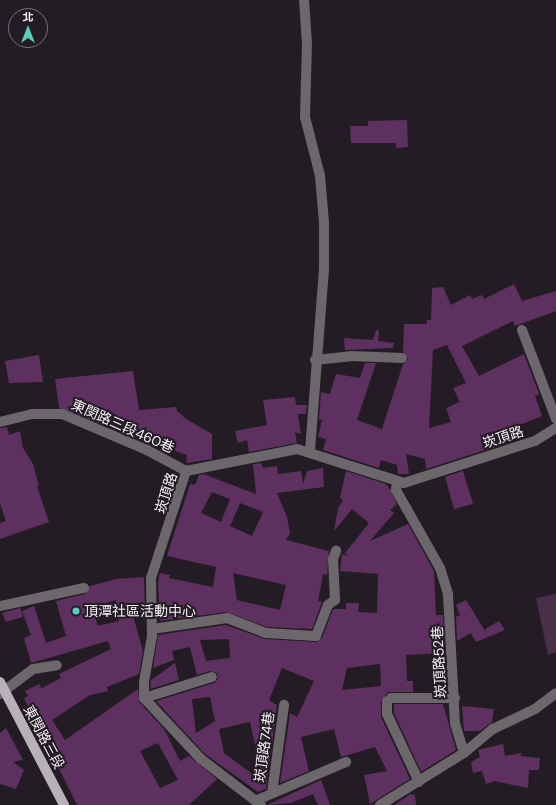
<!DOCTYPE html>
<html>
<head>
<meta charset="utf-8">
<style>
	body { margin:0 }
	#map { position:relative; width:556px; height:805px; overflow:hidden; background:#241c24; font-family:"DM Sans","Noto Sans TC",sans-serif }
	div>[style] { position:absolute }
	.green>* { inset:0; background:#492f4a }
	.building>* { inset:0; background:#5d305f }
	.minor>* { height:10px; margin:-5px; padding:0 5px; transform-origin:5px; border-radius:5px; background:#6b676b }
	.major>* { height:10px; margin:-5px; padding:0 5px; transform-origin:5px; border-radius:5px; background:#b9b0b9 }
	.dots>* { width:11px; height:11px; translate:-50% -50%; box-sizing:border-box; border:2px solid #241c24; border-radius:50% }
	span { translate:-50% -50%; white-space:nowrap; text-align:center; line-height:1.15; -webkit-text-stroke:4px #241c24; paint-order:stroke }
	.street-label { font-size:14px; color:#f6f1f6 }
	.poi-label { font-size:14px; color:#f6f1f6 }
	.left { translate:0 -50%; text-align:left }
	.north { position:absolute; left:8px; top:8px; width:40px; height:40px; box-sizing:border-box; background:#241c24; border:1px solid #787178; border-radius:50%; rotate:0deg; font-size:11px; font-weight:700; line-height:16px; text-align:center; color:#f6f1f6 }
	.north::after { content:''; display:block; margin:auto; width:14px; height:18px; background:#5acebd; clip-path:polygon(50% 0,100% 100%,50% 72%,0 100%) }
</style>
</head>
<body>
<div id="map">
	<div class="green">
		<div style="clip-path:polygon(556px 594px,556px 652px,548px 655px,536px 598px)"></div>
	</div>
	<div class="building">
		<div style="clip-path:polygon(407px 120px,408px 147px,396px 148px,396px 143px,351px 143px,350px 126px,368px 126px,368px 121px)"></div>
		<div style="clip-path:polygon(evenodd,514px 284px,522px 301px,556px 291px,556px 311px,515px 326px,513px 321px,462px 346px,479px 376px,524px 354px,539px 394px,535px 396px,542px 416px,488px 438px,504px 444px,426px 469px,425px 459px,406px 454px,409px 474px,398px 474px,397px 465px,381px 460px,379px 468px,323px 450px,326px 439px,318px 437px,322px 420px,319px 419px,321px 392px,330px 394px,336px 374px,360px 378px,365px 363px,376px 363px,357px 420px,382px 429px,403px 364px,408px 359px,403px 352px,404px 324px,427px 324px,427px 320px,431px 320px,432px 288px,443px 287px,451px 305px,470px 295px,472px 299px,482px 295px,484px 299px,514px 284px,447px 345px,466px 383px,453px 388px,460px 402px,446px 408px,451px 422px,429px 428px,433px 350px,447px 345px)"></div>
		<div style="clip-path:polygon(376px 330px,379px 331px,378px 341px,394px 343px,393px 348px,345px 350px,344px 338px,373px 340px)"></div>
		<div style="clip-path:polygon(39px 355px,43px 382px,9px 383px,5px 361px)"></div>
		<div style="clip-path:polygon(133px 371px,139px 410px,176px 407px,177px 411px,186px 419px,212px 434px,212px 459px,186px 463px,187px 455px,130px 436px,132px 429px,116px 430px,59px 408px,55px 379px)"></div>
		<div style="clip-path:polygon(295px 397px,296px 405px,307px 405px,306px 414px,298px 414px,301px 434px,295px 432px,297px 443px,249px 452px,247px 440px,238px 443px,235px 431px,267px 425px,263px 400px)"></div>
		<div style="clip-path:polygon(7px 427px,9px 435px,20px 431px,23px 448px,33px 464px,39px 486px,37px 486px,49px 522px,0 539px,0 523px,6px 521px,0 503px,0 428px)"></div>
		<div style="clip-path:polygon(evenodd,261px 463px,263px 468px,277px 466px,278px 474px,301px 471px,303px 484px,307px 471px,323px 468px,324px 487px,277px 493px,287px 517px,290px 533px,286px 540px,329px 551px,327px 575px,323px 574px,318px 601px,322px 602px,312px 629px,267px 627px,226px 612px,160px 621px,158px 583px,160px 573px,170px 575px,169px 578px,213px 587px,216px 567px,167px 556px,190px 484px,195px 485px,199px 475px,203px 474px,256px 494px,253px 464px,261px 463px,212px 492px,230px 499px,221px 522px,201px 513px,212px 492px,261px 463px,240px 503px,263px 512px,252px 536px,230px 526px,240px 503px,261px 463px,233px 573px,286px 585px,280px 610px,237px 600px,233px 573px)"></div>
		<div style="clip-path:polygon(evenodd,346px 471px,386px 484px,390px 489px,397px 504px,390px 510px,394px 513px,370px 541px,408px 524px,434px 571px,436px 615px,443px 615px,445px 653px,406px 655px,407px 681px,413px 681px,413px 692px,388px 692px,381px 701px,381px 717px,410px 779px,370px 804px,364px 775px,387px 771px,375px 747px,341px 757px,334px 729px,301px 737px,309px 771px,280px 783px,290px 713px,297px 717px,314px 681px,282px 668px,269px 700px,277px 705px,266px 789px,258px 792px,205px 754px,156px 701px,214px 683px,218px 679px,217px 673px,210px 671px,197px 675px,190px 647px,172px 651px,174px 660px,153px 668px,158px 635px,226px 625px,265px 639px,316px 642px,322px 638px,333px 609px,346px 609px,346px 603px,359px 603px,358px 612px,377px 613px,378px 574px,340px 571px,342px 554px,348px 556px,345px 553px,369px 523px,352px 509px,334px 531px,338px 508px,343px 501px,340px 497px,346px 471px,229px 639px,230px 658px,206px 661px,200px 640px,229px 639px,346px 471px,380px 664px,381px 686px,342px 690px,347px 668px,380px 664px,346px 471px,210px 697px,215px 721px,196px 733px,192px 699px,210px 697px,346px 471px,250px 722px,255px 744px,259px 779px,224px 753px,219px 729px,250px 722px)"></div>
		<div style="clip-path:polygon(463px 471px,473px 504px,454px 509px,445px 477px)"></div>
		<div style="clip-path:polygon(evenodd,144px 577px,145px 616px,133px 616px,143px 651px,139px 674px,107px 687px,108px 691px,90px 695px,52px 720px,65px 740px,138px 689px,139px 702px,164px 729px,180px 761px,189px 756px,217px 779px,189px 805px,77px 805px,24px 698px,28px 696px,25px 691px,39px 684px,42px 688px,61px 678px,59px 674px,111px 649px,108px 641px,31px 663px,24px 638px,31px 635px,22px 611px,34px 606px,46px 643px,66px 636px,56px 601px,85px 594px,90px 586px,116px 579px,144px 577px,116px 600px,119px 621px,98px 626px,92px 607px,116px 600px,144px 577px,158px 743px,178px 780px,160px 788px,140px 751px,158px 743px)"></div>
		<div style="clip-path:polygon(466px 600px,487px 634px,485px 629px,499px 621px,505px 630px,476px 642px,471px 633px,457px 641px,456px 616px,460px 616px,456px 605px)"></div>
		<div style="clip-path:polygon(20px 608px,23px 617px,6px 622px,2px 613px)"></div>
		<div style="clip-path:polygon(175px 663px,179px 680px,150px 689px,151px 680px)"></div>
		<div style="clip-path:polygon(394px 704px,443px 704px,456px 750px,421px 772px,394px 713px)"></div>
		<div style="clip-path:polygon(462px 706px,494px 709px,492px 722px,480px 731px,464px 731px)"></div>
		<div style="clip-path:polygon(6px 728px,23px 760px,13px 762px,24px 770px,16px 789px,0 784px,0 733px)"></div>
		<div style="clip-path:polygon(503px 744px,505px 756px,521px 753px,521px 756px,540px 758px,539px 770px,529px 770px,528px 788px,494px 781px,486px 784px,482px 771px,473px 773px,471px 762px,480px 757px,478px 750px)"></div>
		<div style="clip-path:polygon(321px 780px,330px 805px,318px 805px,313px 794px,291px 803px,267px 805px)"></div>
		<div style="clip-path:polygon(410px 794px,415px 795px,416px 805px,395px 805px)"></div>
	</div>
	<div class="minor">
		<div style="left:304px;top:0;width:44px;rotate:86.1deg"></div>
		<div style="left:307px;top:44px;width:73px;rotate:91.6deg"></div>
		<div style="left:305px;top:117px;width:61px;rotate:75.7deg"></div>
		<div style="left:320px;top:176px;width:47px;rotate:85.1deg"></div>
		<div style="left:324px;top:223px;width:46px;rotate:90deg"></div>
		<div style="left:324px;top:269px;width:184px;rotate:94.4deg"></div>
		<div style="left:522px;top:330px;width:95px;rotate:69.1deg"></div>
		<div style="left:315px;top:360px;width:36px;rotate:-6deg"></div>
		<div style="left:351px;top:356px;width:51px;rotate:2.2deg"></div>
		<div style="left:0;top:422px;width:33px;rotate:-14deg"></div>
		<div style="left:32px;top:414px;width:30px"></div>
		<div style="left:62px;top:414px;width:92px;rotate:23deg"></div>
		<div style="left:147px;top:450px;width:44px;rotate:28.3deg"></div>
		<div style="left:0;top:606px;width:86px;rotate:-12.1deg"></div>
		<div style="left:152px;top:629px;width:76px;rotate:-8.3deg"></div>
		<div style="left:227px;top:618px;width:42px;rotate:21deg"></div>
		<div style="left:266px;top:633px;width:50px;rotate:3.4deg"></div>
		<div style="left:316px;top:636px;width:33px;rotate:-69deg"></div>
		<div style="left:328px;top:605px;width:9px;rotate:-36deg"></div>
		<div style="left:335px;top:600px;width:41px;rotate:-92.8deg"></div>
		<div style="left:333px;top:559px;width:9px;rotate:-69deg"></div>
		<div style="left:0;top:694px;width:41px;rotate:-37.1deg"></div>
		<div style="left:33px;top:669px;width:24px;rotate:-9deg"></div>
		<div style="left:144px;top:698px;width:71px;rotate:-17.2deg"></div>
		<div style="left:391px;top:698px;width:64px"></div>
		<div style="left:387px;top:701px;width:13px;rotate:90deg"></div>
		<div style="left:387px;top:714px;width:75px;rotate:64.8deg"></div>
		<div style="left:464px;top:753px;width:38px;rotate:-40deg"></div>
		<div style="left:493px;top:729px;width:47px;rotate:-25.5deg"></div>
		<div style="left:535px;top:709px;width:26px;rotate:-37deg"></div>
		<div style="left:272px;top:793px;width:89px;rotate:-82.2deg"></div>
		<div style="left:257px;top:800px;width:97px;rotate:-23.1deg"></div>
		<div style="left:261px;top:805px;width:76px;rotate:-142.5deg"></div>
		<div style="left:201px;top:759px;width:83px;rotate:-133.1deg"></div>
		<div style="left:144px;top:698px;width:16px;rotate:-90deg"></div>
		<div style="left:144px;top:682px;width:47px;rotate:-80.1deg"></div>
		<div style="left:152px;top:636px;width:58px;rotate:-91deg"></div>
		<div style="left:151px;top:578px;width:113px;rotate:-71.9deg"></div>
		<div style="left:186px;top:471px;width:113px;rotate:-11.2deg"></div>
		<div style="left:297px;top:449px;width:112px;rotate:17.6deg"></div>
		<div style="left:404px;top:483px;width:138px;rotate:-17.8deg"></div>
		<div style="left:535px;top:441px;width:25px;rotate:-32deg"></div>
		<div style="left:380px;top:805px;width:99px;rotate:-31.8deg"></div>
		<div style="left:464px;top:753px;width:30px;rotate:-107deg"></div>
		<div style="left:455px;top:724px;width:130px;rotate:-93.1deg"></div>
		<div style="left:448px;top:594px;width:27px;rotate:-107deg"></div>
		<div style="left:440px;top:568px;width:90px;rotate:-119.4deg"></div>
		<div style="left:396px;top:490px;width:8px;rotate:-83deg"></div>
	</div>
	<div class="major">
		<div style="left:0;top:682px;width:139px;rotate:62.5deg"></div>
	</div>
	<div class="dots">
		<div style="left:76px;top:611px;background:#5acebd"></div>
	</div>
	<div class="street-label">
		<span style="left:123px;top:426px;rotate:24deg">東閔路三段460巷</span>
		<span style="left:503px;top:437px;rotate:-18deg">崁頂路</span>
		<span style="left:166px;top:493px;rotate:-72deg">崁頂路</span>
		<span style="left:439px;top:662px;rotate:-93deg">崁頂路52巷</span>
		<span style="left:44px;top:737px;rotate:62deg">東閔路三段</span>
		<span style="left:264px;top:747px;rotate:-82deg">崁頂路74巷</span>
	</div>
	<div class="poi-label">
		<span class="left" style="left:84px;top:611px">頂潭社區活動中心</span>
	</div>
	<div class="north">北</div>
</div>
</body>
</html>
